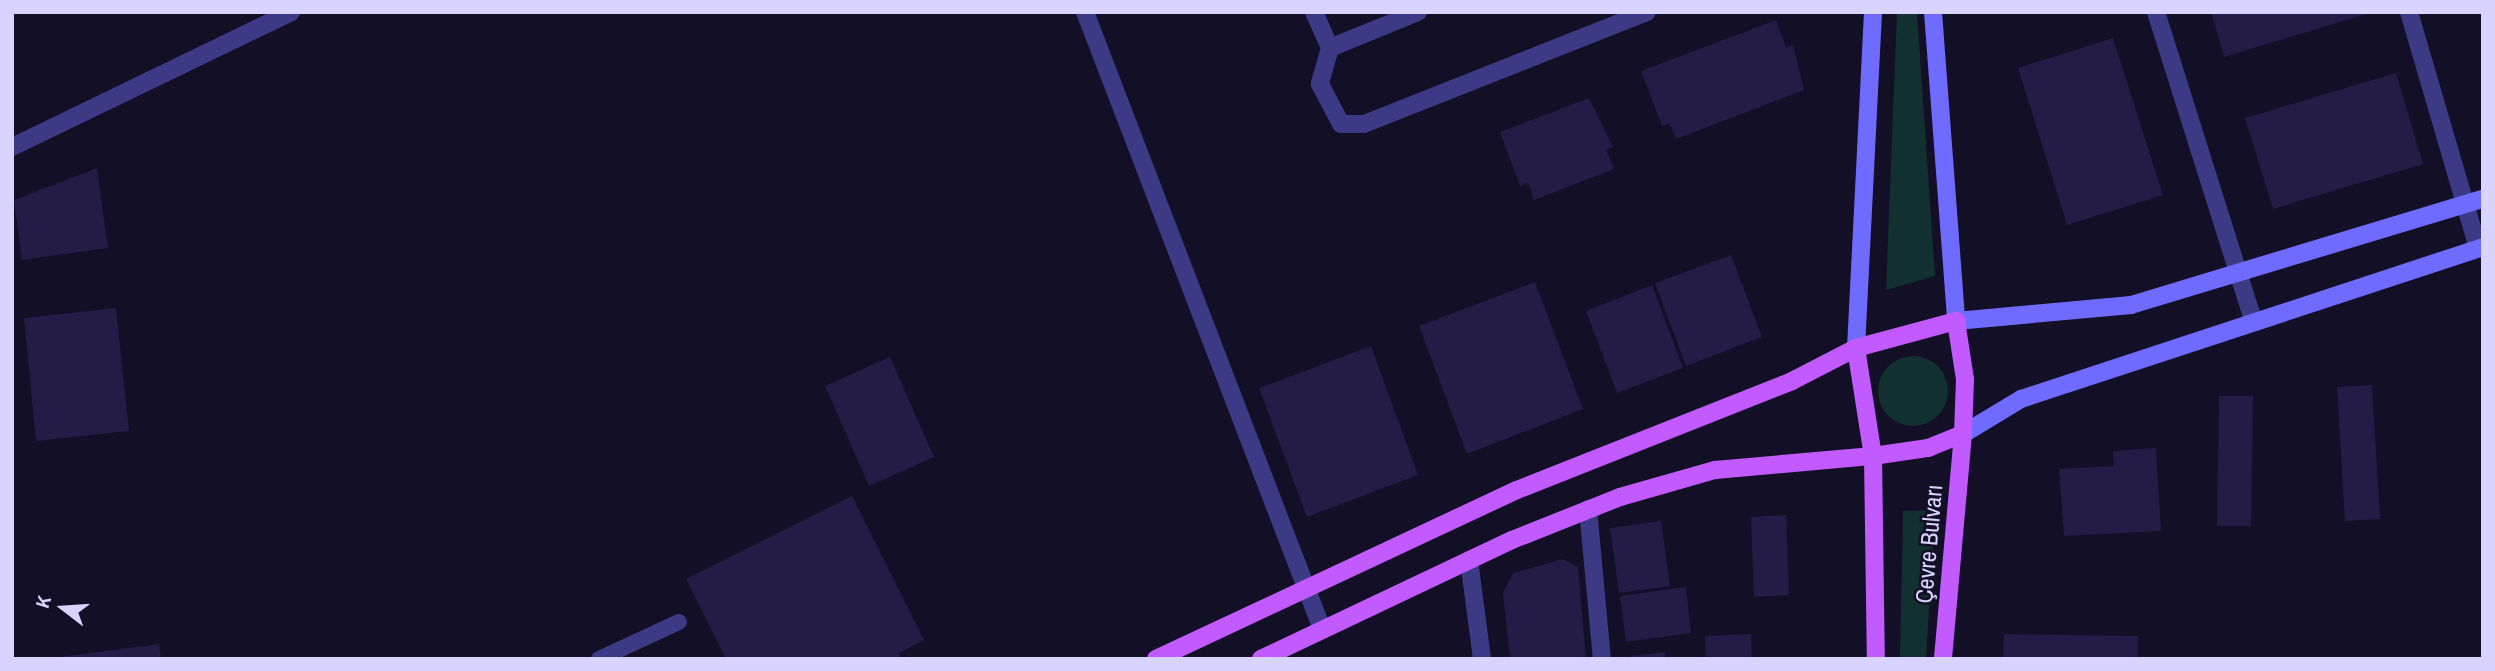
<!DOCTYPE html>
<html>
<head>
<meta charset="utf-8">
<style>
	body { margin:0 }
	#map { position:relative; width:2495px; height:671px; overflow:hidden; background:#130f26; font-family:"Archivo Narrow",sans-serif }
	div>[style] { position:absolute }
	.green>* { inset:0; background:#12302f }
	.round { border-radius:50% }
	.building>* { inset:0; background:#241b47 }
	.service>* { height:16px; margin:-8px; padding:0 8px; transform-origin:8px; border-radius:8px; background:#3d3a85 }
	.minor>* { height:18px; margin:-9px; padding:0 9px; transform-origin:9px; border-radius:9px; background:#3d3a85 }
	.secondary>* { height:18px; margin:-9px; padding:0 9px; transform-origin:9px; border-radius:9px; background:#6f6bff }
	.primary>* { height:18px; margin:-9px; padding:0 9px; transform-origin:9px; border-radius:9px; background:#c25bff }
	span { translate:-50% -50%; white-space:nowrap; text-align:center; line-height:1.15; -webkit-text-stroke:5px #130f26; paint-order:stroke }
	.street-label { font-size:24px; color:#d9d4ff }
	.frame { position:absolute; inset:0; border:14px solid #d9d4ff; pointer-events:none }
	.north { position:absolute; left:28px; top:573px; width:70px; height:70px; -webkit-text-stroke:5px #130f26; paint-order:stroke; rotate:287deg; font-size:19px; font-weight:700; line-height:28px; text-align:center; color:#d9d4ff }
	.north::after { content:''; display:block; margin:auto; width:24px; height:32px; background:#d9d4ff; clip-path:polygon(50% 0,100% 100%,50% 72%,0 100%) }
</style>
</head>
<body>
<div id="map">
	<div class="green">
		<div style="clip-path:polygon(1897px 12px,1917px 12px,1935px 276px,1886px 290px)"></div>
		<div class="round" style="left:1878px;top:356px;width:70px;height:70px"></div>
		<div style="clip-path:polygon(1935px 510px,1926px 659px,1900px 659px,1903px 511px)"></div>
	</div>
	<div class="building">
		<div style="clip-path:polygon(2211px 12px,2370px 12px,2370px 13px,2224px 57px)"></div>
		<div style="clip-path:polygon(1776px 20px,1786px 47px,1793px 45px,1804px 90px,1676px 139px,1669px 123px,1662px 126px,1641px 71px)"></div>
		<div style="clip-path:polygon(2113px 38px,2163px 195px,2067px 225px,2018px 68px)"></div>
		<div style="clip-path:polygon(2396px 73px,2423px 164px,2273px 209px,2245px 118px)"></div>
		<div style="clip-path:polygon(1589px 98px,1613px 147px,1606px 150px,1614px 169px,1534px 200px,1528px 183px,1520px 186px,1500px 132px)"></div>
		<div style="clip-path:polygon(97px 168px,108px 248px,22px 260px,14px 200px)"></div>
		<div style="clip-path:polygon(1731px 255px,1762px 337px,1686px 366px,1655px 283px)"></div>
		<div style="clip-path:polygon(1535px 282px,1583px 409px,1467px 454px,1419px 326px)"></div>
		<div style="clip-path:polygon(1652px 285px,1683px 368px,1617px 393px,1586px 311px)"></div>
		<div style="clip-path:polygon(116px 308px,129px 431px,36px 441px,24px 318px)"></div>
		<div style="clip-path:polygon(1371px 346px,1418px 475px,1307px 517px,1259px 388px)"></div>
		<div style="clip-path:polygon(890px 357px,934px 457px,869px 486px,825px 386px)"></div>
		<div style="clip-path:polygon(2372px 385px,2380px 519px,2345px 521px,2337px 387px)"></div>
		<div style="clip-path:polygon(2219px 396px,2253px 396px,2251px 526px,2217px 526px)"></div>
		<div style="clip-path:polygon(2156px 448px,2161px 531px,2064px 536px,2059px 469px,2114px 466px,2113px 451px)"></div>
		<div style="clip-path:polygon(852px 496px,924px 640px,899px 653px,902px 659px,726px 659px,686px 579px)"></div>
		<div style="clip-path:polygon(1786px 515px,1789px 595px,1754px 597px,1751px 517px)"></div>
		<div style="clip-path:polygon(1661px 521px,1670px 586px,1619px 593px,1610px 528px)"></div>
		<div style="clip-path:polygon(1563px 559px,1578px 567px,1586px 659px,1510px 659px,1503px 593px,1513px 573px)"></div>
		<div style="clip-path:polygon(1686px 587px,1691px 633px,1626px 642px,1620px 596px)"></div>
		<div style="clip-path:polygon(1751px 634px,1752px 659px,1706px 659px,1705px 636px)"></div>
		<div style="clip-path:polygon(2004px 634px,2138px 636px,2138px 659px,2003px 659px)"></div>
		<div style="clip-path:polygon(159px 644px,161px 659px,60px 659px,60px 657px)"></div>
		<div style="clip-path:polygon(1665px 652px,1665px 659px,1631px 659px,1631px 656px)"></div>
	</div>
	<div class="service">
		<div style="left:599px;top:659px;width:88px;rotate:-24.8deg"></div>
	</div>
	<div class="minor">
		<div style="left:1085px;top:12px;width:661px;rotate:68.99deg"></div>
		<div style="left:1314px;top:12px;width:39px;rotate:66deg"></div>
		<div style="left:1418px;top:12px;width:95px;rotate:157.8deg"></div>
		<div style="left:1330px;top:48px;width:37px;rotate:106deg"></div>
		<div style="left:1320px;top:84px;width:45px;rotate:62.3deg"></div>
		<div style="left:1341px;top:124px;width:23px"></div>
		<div style="left:1364px;top:124px;width:304px;rotate:-21.6deg"></div>
		<div style="left:2156px;top:12px;width:322px;rotate:72.5deg"></div>
		<div style="left:2409px;top:12px;width:246px;rotate:73.7deg"></div>
		<div style="left:12px;top:147px;width:310px;rotate:-25.8deg"></div>
		<div style="left:1588px;top:509px;width:151px;rotate:84.7deg"></div>
		<div style="left:1469px;top:560px;width:100px;rotate:82.5deg"></div>
	</div>
	<div class="secondary">
		<div style="left:1933px;top:12px;width:310px;rotate:85.7deg"></div>
		<div style="left:1956px;top:321px;width:176px;rotate:-5.2deg"></div>
		<div style="left:2131px;top:305px;width:368px;rotate:-16.8deg"></div>
		<div style="left:1856px;top:348px;width:336px;rotate:-87.1deg"></div>
		<div style="left:1963px;top:434px;width:68px;rotate:-31.1deg"></div>
		<div style="left:2021px;top:399px;width:486px;rotate:-18.2deg"></div>
	</div>
	<div class="primary">
		<div style="left:1856px;top:348px;width:109px;rotate:81.1deg"></div>
		<div style="left:1873px;top:456px;width:203px;rotate:89.2deg"></div>
		<div style="left:1156px;top:659px;width:399px;rotate:-25.1deg"></div>
		<div style="left:1517px;top:490px;width:296px;rotate:-21.6deg"></div>
		<div style="left:1792px;top:381px;width:72px;rotate:-27.3deg"></div>
		<div style="left:1856px;top:348px;width:104px;rotate:-15.1deg"></div>
		<div style="left:1956px;top:321px;width:59px;rotate:81.2deg"></div>
		<div style="left:1965px;top:379px;width:55px;rotate:92.1deg"></div>
		<div style="left:1963px;top:434px;width:226px;rotate:95.1deg"></div>
		<div style="left:1261px;top:659px;width:278px;rotate:-25.4deg"></div>
		<div style="left:1512px;top:540px;width:116px;rotate:-21.7deg"></div>
		<div style="left:1620px;top:497px;width:99px;rotate:-15.9deg"></div>
		<div style="left:1715px;top:470px;width:159px;rotate:-5.1deg"></div>
		<div style="left:1873px;top:456px;width:56px;rotate:-8.3deg"></div>
		<div style="left:1928px;top:448px;width:38px;rotate:-22deg"></div>
	</div>
	<div class="street-label">
		<span style="left:1929px;top:544px;rotate:-85deg">Çevre Bulvarı</span>
	</div>
	<div class="frame"></div>
	<div class="north">K</div>
</div>
</body>
</html>
